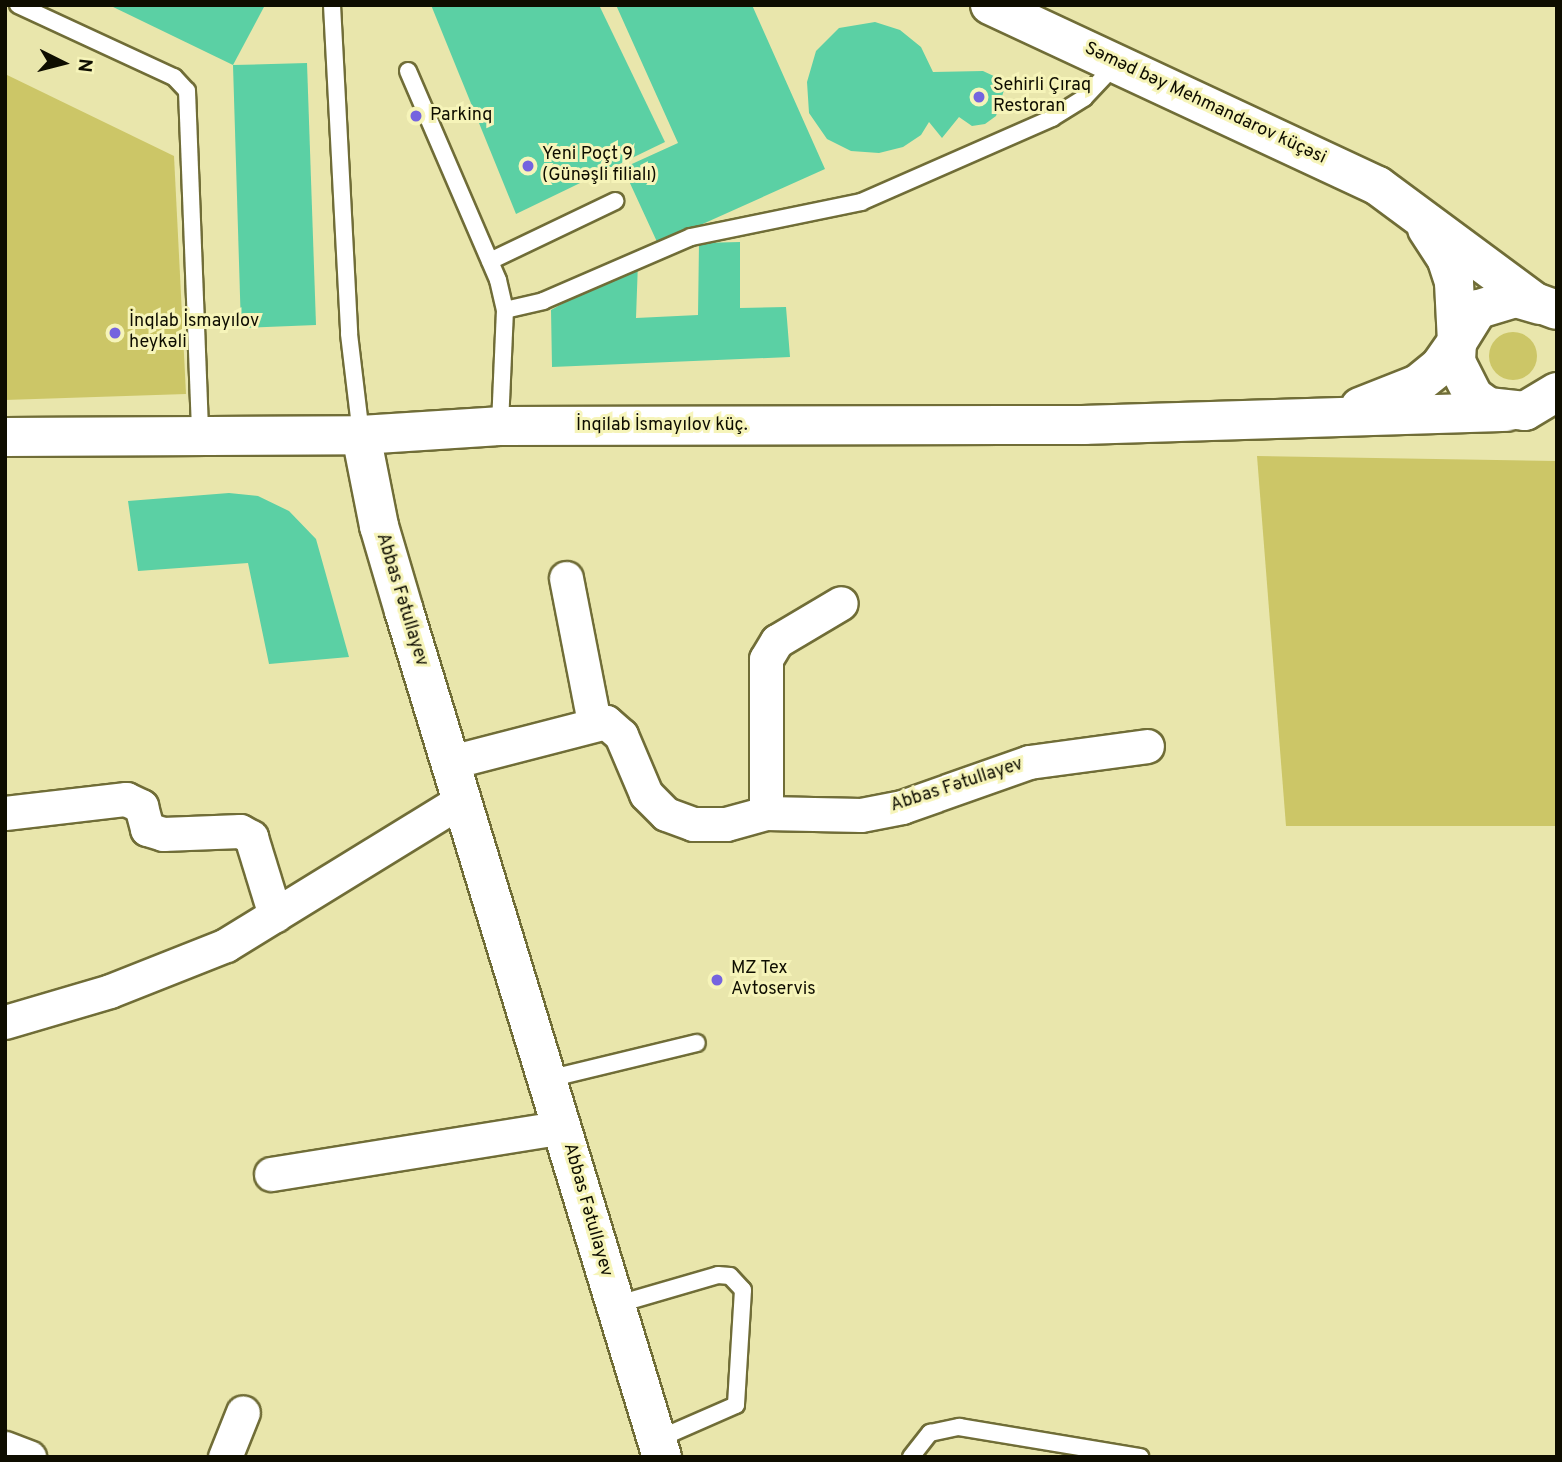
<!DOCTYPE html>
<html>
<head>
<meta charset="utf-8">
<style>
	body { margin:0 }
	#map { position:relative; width:1562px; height:1462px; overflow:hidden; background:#e9e6ac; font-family:Overpass,sans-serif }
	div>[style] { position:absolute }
	.green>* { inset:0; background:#ccc667 }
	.round { border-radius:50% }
	.building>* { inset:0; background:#5bd0a4 }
	.roads { filter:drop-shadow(2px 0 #706d37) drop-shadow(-2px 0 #706d37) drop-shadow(0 2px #706d37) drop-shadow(0 -2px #706d37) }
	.lane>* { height:16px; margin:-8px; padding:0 8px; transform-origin:8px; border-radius:8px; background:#fff }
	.street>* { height:33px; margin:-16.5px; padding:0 16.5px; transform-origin:16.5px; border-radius:16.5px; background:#fff }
	.secondary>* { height:38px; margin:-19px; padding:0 19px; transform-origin:19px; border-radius:19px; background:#fff }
	.dots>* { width:19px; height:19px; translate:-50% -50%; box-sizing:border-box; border:4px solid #f6f4b9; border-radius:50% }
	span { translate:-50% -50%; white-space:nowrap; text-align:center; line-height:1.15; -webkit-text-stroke:6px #f6f4b9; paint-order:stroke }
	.poi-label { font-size:18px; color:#0e0d00 }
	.left { translate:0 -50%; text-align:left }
	.street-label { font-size:18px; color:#0e0d00 }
	.frame { position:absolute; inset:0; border:7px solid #0e0d00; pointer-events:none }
	.north { position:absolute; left:28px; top:28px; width:70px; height:70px; -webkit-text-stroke:5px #f6f4b9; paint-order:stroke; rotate:96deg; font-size:19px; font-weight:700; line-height:28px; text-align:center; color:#0e0d00 }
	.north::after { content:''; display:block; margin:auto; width:24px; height:32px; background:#0e0d00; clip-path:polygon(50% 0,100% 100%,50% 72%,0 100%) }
</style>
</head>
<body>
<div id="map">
	<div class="green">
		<div style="clip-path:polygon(5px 74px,174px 156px,186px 394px,5px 400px)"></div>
		<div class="round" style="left:1489px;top:332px;width:48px;height:48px"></div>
		<div style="clip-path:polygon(1257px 456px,1557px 461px,1557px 826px,1286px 826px)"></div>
	</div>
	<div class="building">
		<div style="clip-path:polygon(109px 5px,265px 5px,233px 65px)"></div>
		<div style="clip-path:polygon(431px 5px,599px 5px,665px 142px,516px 214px)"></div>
		<div style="clip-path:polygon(616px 5px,752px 5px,825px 169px,658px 244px,623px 168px,678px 143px)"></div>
		<div style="clip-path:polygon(875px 22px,900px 30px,921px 47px,933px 72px,983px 71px,998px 78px,1004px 90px,996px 116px,985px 124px,972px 126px,959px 117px,942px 138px,929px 122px,921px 135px,903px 147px,879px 153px,851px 151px,827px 139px,809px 113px,807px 82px,816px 51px,839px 28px)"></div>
		<div style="clip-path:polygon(307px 63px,316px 325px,241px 328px,233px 65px)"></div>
		<div style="clip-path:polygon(740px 242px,740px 308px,786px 307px,790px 357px,552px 367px,551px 310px,638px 262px,636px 318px,698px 315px,699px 243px)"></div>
		<div style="clip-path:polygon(229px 493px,258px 496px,289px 511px,316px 539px,349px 657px,269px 664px,248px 563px,138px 571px,128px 501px)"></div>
	</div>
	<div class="roads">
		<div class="lane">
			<div style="left:18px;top:5px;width:172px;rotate:24.8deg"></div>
			<div style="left:174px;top:77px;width:19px;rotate:47deg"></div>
			<div style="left:187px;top:91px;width:345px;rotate:87.8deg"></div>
			<div style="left:332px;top:5px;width:329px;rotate:87deg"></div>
			<div style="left:349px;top:334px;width:102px;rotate:83.2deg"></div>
			<div style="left:408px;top:71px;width:228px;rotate:66.7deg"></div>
			<div style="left:498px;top:280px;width:31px;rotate:77deg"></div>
			<div style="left:505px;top:310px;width:116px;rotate:92.5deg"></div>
			<div style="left:490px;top:261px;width:139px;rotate:-25.6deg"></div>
			<div style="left:505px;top:310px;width:39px;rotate:-13deg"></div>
			<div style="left:543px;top:301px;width:161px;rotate:-23.4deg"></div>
			<div style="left:691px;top:237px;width:174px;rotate:-11.6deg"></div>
			<div style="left:861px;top:202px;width:209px;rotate:-23.7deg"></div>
			<div style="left:1052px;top:118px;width:38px;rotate:-32deg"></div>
			<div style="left:1084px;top:98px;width:47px;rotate:-46.7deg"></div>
			<div style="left:548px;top:1079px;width:153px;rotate:-13.6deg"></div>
			<div style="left:615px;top:1305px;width:107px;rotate:-16.2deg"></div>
			<div style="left:718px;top:1275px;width:12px;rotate:5deg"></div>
			<div style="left:730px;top:1276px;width:19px;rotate:47deg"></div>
			<div style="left:743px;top:1290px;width:115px;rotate:93.5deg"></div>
			<div style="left:736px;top:1405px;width:87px;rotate:156.4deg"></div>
			<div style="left:911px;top:1457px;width:31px;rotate:-52deg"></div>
			<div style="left:930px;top:1433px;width:30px;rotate:-12deg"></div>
			<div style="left:959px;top:1427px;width:184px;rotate:9.4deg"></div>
		</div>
		<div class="street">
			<div style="left:566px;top:578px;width:147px;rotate:79deg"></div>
			<div style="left:451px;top:762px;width:160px;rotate:-14.5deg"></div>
			<div style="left:606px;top:722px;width:20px;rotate:41deg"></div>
			<div style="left:621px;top:735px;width:64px;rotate:67deg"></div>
			<div style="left:646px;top:794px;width:28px;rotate:45deg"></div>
			<div style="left:666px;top:814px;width:29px;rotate:20deg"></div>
			<div style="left:693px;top:824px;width:33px"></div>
			<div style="left:726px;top:824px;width:41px;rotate:-15.4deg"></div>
			<div style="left:766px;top:813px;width:95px;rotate:1.2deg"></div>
			<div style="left:861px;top:815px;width:42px;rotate:-11deg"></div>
			<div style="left:902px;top:807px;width:135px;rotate:-19.5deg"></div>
			<div style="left:1029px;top:762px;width:119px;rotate:-7.7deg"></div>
			<div style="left:5px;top:813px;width:122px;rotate:-6.6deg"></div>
			<div style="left:126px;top:799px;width:17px;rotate:25deg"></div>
			<div style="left:141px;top:806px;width:24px;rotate:75deg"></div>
			<div style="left:147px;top:829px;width:17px;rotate:17deg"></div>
			<div style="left:163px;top:834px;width:77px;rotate:-2.2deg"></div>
			<div style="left:240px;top:831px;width:13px;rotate:29deg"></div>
			<div style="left:251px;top:837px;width:82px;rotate:72.9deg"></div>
			<div style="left:766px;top:813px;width:154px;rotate:-90deg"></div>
			<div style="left:766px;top:659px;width:21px;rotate:-59deg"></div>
			<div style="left:777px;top:641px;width:74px;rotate:-30.7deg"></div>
			<div style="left:5px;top:1022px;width:109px;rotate:-16.4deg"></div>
			<div style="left:110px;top:991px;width:125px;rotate:-21.6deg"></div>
			<div style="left:226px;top:945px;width:277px;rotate:-31.6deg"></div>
			<div style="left:271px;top:1174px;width:296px;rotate:-9.1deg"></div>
			<div style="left:5px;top:1448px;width:26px;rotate:21deg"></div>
			<div style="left:225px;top:1457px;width:48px;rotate:-68.2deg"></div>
		</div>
		<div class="secondary">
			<div style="left:990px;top:5px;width:428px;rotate:25deg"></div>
			<div style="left:1378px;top:186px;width:195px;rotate:36.5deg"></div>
			<div style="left:1535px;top:302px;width:23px;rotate:20deg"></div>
			<div style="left:1540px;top:305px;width:26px;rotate:-164deg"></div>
			<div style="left:1515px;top:298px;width:39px;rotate:163deg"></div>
			<div style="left:1478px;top:309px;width:39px;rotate:122deg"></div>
			<div style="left:1457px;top:342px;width:20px;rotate:93deg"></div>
			<div style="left:1456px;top:362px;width:38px;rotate:63deg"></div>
			<div style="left:1473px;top:396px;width:19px;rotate:36deg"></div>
			<div style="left:1488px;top:407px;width:37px;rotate:6deg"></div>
			<div style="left:1525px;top:411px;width:37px;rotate:-31deg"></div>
			<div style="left:1360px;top:407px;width:62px;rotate:-21.6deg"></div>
			<div style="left:1418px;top:384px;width:28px;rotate:-39deg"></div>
			<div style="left:1440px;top:366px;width:29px;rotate:-55deg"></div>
			<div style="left:1457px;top:342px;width:60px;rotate:-92.9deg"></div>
			<div style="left:1454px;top:282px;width:25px;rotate:-108deg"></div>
			<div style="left:1446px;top:258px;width:35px;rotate:-123deg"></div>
			<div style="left:361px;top:435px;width:93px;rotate:78.8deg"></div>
			<div style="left:379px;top:526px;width:89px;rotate:73.6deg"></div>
			<div style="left:404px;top:611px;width:884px;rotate:73.04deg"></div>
			<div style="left:5px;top:437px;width:356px;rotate:-0.3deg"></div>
			<div style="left:361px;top:435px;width:139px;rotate:-3.7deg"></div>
			<div style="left:500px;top:426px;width:585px;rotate:-0.1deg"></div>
			<div style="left:1085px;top:425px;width:422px;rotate:-1.8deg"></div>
		</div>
	</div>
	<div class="dots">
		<div style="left:979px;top:97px;background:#7564df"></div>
		<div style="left:416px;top:116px;background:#7564df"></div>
		<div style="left:528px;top:166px;background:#7564df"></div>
		<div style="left:115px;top:333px;background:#7564df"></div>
		<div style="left:717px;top:980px;background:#7564df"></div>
	</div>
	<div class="poi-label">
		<span class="left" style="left:993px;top:97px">Sehirli Çıraq<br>Restoran</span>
		<span class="left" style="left:430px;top:116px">Parkinq</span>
		<span class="left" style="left:542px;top:166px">Yeni Poçt 9<br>(Günəşli filialı)</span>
		<span class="left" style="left:129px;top:333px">İnqlab İsmayılov<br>heykəli</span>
		<span class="left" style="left:731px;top:980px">MZ Tex<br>Avtoservis</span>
	</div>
	<div class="street-label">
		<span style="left:1205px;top:104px;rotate:25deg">Səməd bəy Mehmandarov küçəsi</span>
		<span style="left:662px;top:426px">İnqilab İsmayılov küç.</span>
		<span style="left:401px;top:600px;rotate:73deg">Abbas Fətullayev</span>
		<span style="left:957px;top:786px;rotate:-18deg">Abbas Fətullayev</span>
		<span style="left:587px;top:1210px;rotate:74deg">Abbas Fətullayev</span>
	</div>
	<div class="frame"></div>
	<div class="north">N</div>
</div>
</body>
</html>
